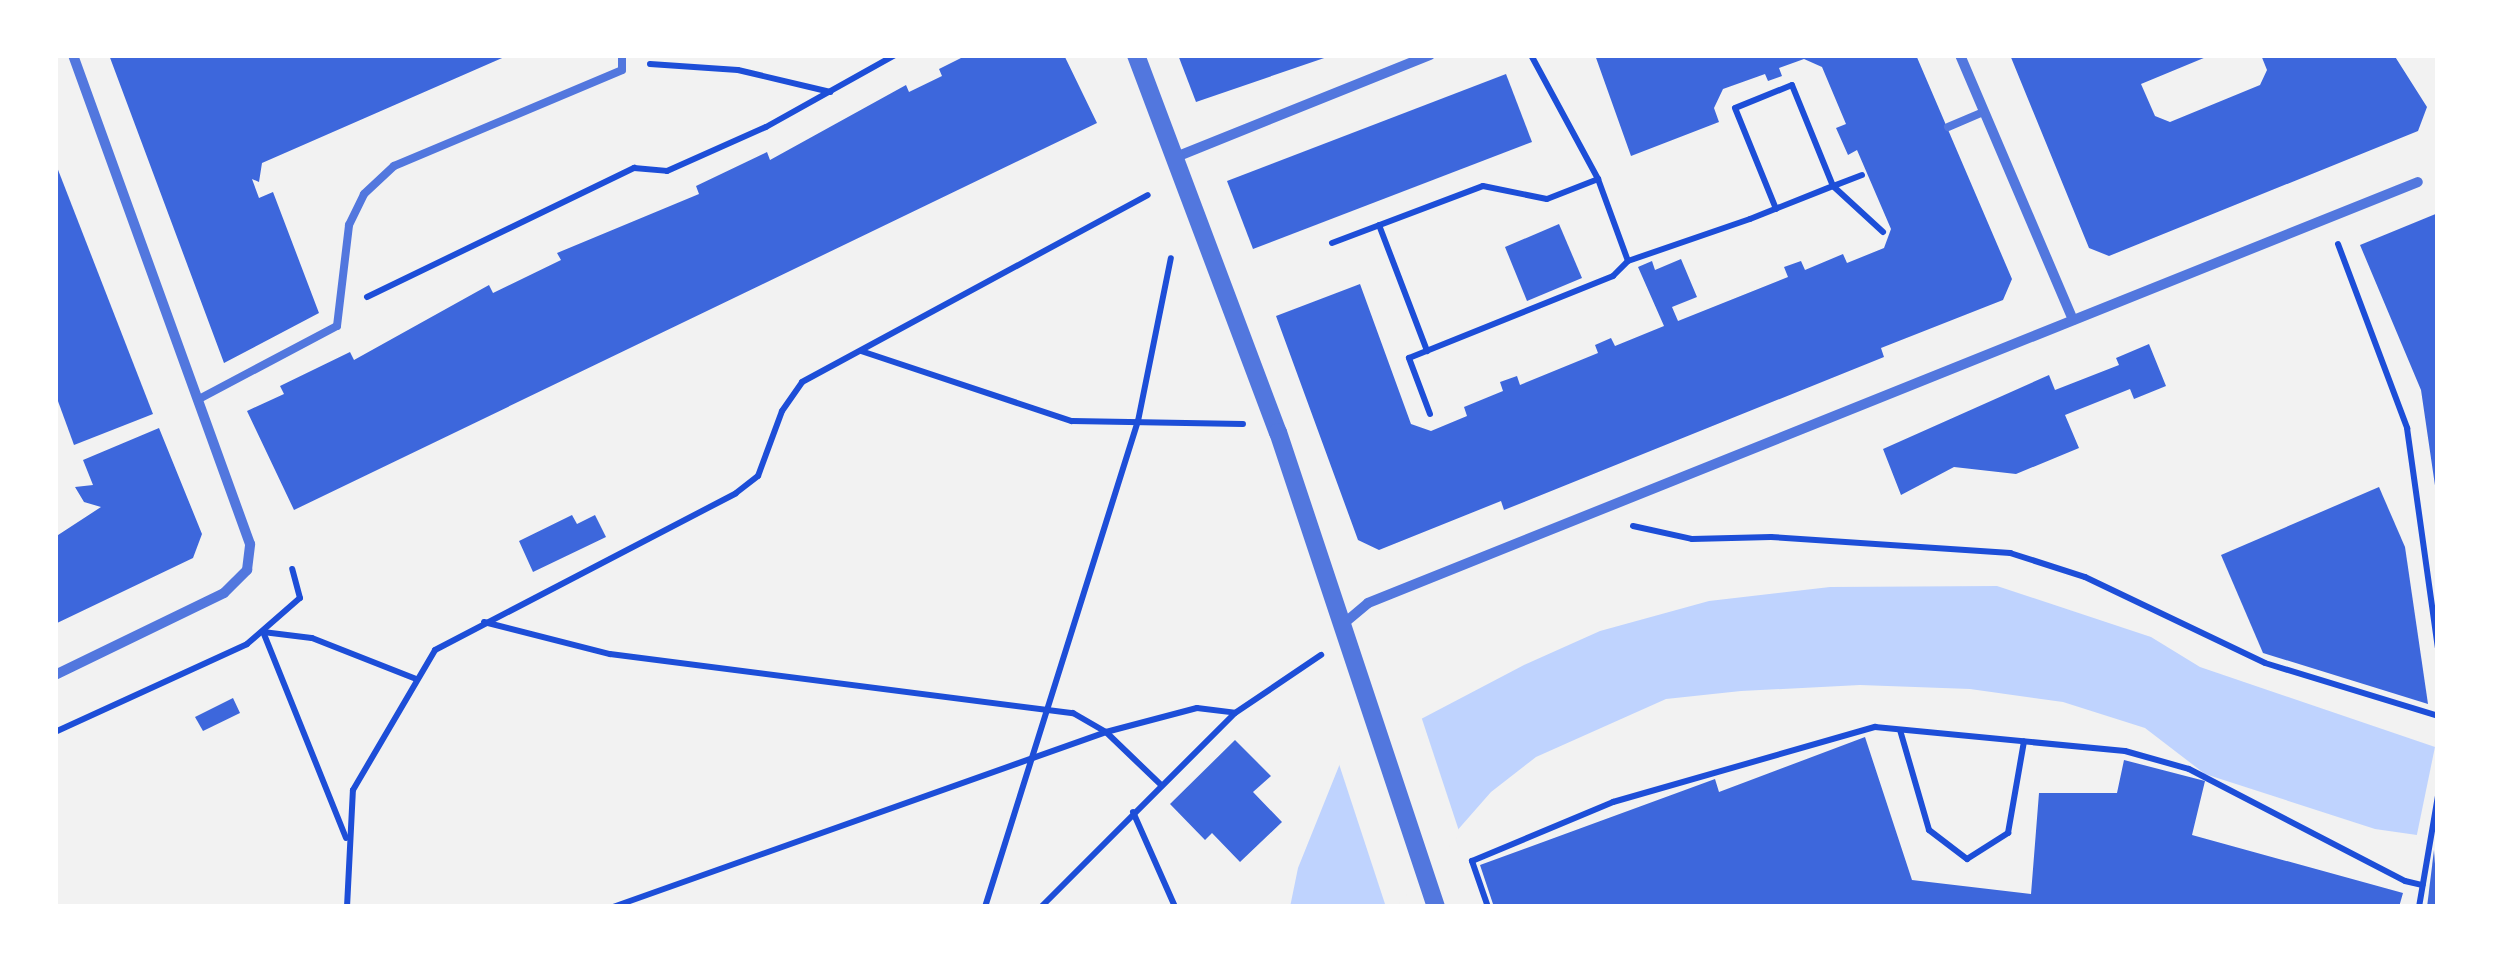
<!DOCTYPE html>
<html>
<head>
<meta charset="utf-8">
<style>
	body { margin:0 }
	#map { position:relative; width:2493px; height:962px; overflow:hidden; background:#f2f2f2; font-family:Roboto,sans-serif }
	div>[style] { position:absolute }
	.water>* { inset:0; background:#bfd3fe }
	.pier>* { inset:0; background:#f2f2f2 }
	.building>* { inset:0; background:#3d67dc }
	.path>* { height:6px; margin:-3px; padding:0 3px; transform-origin:3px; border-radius:3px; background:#1d4ed8 }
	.service>* { height:8px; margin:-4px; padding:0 4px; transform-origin:4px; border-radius:4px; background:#5277de }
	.minor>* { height:10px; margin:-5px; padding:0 5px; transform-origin:5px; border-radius:5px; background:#5277de }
	.tertiary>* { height:18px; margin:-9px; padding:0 9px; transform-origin:9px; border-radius:9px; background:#5277de }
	span { translate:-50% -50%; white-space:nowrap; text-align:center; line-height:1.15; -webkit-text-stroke:10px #fff; paint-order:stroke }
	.frame { position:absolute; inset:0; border:58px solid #fff; pointer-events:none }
</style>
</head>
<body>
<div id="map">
	<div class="water">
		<div style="clip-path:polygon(1997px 586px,2151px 637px,2200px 667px,2438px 748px,2438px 838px,2375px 829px,2205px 774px,2145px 728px,2063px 702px,1970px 689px,1860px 685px,1741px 691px,1666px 699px,1536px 757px,1491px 792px,1390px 907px,1290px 907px,1298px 868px,1341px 761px,1524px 665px,1600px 631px,1709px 601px,1830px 587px)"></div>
	</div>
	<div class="pier">
		<div style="clip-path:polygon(1420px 713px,1460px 834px,1396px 907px,1386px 907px,1337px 758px)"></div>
		<div style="clip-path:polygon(2436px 742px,2438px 834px,2436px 843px,2415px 844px)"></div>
	</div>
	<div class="building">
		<div style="clip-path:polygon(109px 55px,509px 55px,262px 163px,259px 182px,252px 179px,259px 198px,273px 192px,319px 313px,224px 363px)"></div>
		<div style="clip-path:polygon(967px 55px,1064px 55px,1097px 123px,294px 510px,247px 411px,284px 394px,280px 386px,350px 352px,354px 360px,489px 285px,493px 293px,561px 260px,557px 253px,699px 194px,696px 186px,767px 152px,770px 160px,906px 85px,909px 92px,942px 76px,939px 69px)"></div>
		<div style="clip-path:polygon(1178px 55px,1333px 55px,1196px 102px)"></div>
		<div style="clip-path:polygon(1595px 55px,1916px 55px,2012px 279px,2003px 300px,1881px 348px,1884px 357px,1504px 510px,1501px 501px,1379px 550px,1358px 540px,1276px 316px,1360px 284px,1411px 424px,1431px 431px,1467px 416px,1464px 407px,1503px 391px,1500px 382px,1517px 376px,1520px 385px,1598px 353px,1595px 345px,1611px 338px,1615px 346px,1664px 326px,1638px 267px,1652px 261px,1655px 270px,1681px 259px,1697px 297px,1672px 307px,1678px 321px,1788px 277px,1784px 267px,1801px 261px,1805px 270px,1843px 254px,1847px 263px,1884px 248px,1891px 229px,1857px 150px,1848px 155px,1836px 128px,1846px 124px,1822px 67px,1804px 59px,1779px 68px,1782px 76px,1768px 81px,1765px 74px,1723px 89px,1714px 108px,1719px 122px,1631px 156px)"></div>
		<div style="clip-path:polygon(2010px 55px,2211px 55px,2141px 84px,2155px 116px,2170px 122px,2260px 85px,2267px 70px,2261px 55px,2394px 55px,2427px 107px,2418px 131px,2109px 256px,2089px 248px)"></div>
		<div style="clip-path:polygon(1506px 74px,1532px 142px,1253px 249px,1227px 181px)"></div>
		<div style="clip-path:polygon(55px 162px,153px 414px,74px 445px,55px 393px)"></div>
		<div style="clip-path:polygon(2438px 213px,2438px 506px,2421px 390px,2360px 245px)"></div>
		<div style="clip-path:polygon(1559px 224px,1582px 278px,1527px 301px,1505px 247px)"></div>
		<div style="clip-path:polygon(2149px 344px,2166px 386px,2134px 399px,2130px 389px,2065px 415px,2079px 448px,2016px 474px,1954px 467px,1901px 495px,1883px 449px,2049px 375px,2055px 390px,2119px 365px,2116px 358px)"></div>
		<div style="clip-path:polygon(159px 428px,202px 534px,193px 558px,55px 624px,55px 537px,101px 507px,84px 502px,75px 487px,93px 485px,83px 460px)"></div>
		<div style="clip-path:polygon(2379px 487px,2405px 547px,2428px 704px,2263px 653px,2221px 555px)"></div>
		<div style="clip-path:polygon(572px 515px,577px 524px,595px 515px,606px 537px,533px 572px,519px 541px)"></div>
		<div style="clip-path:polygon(233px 698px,240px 713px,203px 731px,195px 717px)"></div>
		<div style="clip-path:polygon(1865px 737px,1912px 880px,2031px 894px,2039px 793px,2117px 793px,2124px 760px,2205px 781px,2192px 835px,2403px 893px,2399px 907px,1494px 907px,1480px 865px,1715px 779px,1719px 792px)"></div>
		<div style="clip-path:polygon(1235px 740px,1271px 776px,1253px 792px,1282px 822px,1240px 862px,1212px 833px,1205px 840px,1170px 804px)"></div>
		<div style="clip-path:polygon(2434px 850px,2438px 907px,2427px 907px)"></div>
	</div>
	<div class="path">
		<div style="left:1531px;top:55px;width:141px;rotate:61.6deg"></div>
		<div style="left:1598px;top:179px;width:87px;rotate:69.9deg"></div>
		<div style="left:650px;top:64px;width:88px;rotate:3.9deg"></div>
		<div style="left:738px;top:70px;width:95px;rotate:13.4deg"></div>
		<div style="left:1862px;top:175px;width:31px;rotate:159deg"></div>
		<div style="left:1833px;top:186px;width:68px;rotate:42.6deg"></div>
		<div style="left:1379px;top:225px;width:135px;rotate:69.1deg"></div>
		<div style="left:1332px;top:243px;width:161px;rotate:-20.7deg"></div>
		<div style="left:1483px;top:186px;width:65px;rotate:11.5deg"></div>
		<div style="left:1547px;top:199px;width:55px;rotate:-21.4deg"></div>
		<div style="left:2338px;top:244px;width:197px;rotate:69.4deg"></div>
		<div style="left:2407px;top:428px;width:222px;rotate:82deg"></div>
		<div style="left:367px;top:297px;width:297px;rotate:-25.8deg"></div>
		<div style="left:634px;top:168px;width:33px;rotate:5deg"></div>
		<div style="left:667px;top:171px;width:108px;rotate:-24deg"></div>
		<div style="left:766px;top:127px;width:148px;rotate:-29.2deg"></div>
		<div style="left:861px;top:351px;width:222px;rotate:18.4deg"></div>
		<div style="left:1072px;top:421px;width:171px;rotate:1deg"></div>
		<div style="left:1430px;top:414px;width:60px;rotate:-110.6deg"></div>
		<div style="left:1409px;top:358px;width:220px;rotate:-21.9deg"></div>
		<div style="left:1613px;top:276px;width:21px;rotate:-45deg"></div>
		<div style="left:1628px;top:261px;width:129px;rotate:-19deg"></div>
		<div style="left:1750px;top:219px;width:89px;rotate:-21.7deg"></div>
		<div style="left:1833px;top:186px;width:109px;rotate:-112.1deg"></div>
		<div style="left:1792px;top:85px;width:61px;rotate:158deg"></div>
		<div style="left:1735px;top:108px;width:109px;rotate:67.9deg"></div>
		<div style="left:1633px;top:526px;width:60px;rotate:12.4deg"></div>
		<div style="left:1692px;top:539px;width:79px;rotate:-1.5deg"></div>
		<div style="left:1771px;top:537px;width:240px;rotate:3.8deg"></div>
		<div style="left:2010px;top:553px;width:79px;rotate:17.7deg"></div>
		<div style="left:2085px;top:577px;width:199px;rotate:25.5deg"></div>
		<div style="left:2265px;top:663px;width:181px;rotate:17deg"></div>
		<div style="left:484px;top:622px;width:130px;rotate:14.3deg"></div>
		<div style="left:610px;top:654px;width:467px;rotate:7.3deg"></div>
		<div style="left:1073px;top:713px;width:38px;rotate:30deg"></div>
		<div style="left:1106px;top:732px;width:76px;rotate:43.9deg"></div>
		<div style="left:1900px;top:730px;width:104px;rotate:73.8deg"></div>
		<div style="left:1929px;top:830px;width:48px;rotate:37.3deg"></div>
		<div style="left:1967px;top:859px;width:49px;rotate:-32.4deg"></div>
		<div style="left:2008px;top:833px;width:93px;rotate:-80.1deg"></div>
		<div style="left:55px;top:732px;width:211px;rotate:-24.6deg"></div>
		<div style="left:247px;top:644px;width:70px;rotate:-41deg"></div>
		<div style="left:300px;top:598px;width:30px;rotate:-105deg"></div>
		<div style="left:1133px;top:812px;width:104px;rotate:66.1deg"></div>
		<div style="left:346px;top:838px;width:222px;rotate:-111.9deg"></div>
		<div style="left:263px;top:632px;width:49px;rotate:7deg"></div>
		<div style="left:312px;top:638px;width:112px;rotate:21.5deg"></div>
		<div style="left:347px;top:907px;width:117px;rotate:-87.1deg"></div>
		<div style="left:353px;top:790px;width:162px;rotate:-59.6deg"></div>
		<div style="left:435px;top:650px;width:339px;rotate:-27.5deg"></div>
		<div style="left:736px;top:493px;width:28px;rotate:-38deg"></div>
		<div style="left:758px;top:476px;width:69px;rotate:-69.7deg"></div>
		<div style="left:782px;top:411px;width:35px;rotate:-55deg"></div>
		<div style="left:802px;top:382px;width:393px;rotate:-28.4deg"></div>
		<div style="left:613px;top:907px;width:523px;rotate:-19.54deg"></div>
		<div style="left:1106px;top:732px;width:94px;rotate:-14.8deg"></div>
		<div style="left:1197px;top:708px;width:38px;rotate:7deg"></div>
		<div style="left:985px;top:907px;width:510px;rotate:-72.53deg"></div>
		<div style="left:1138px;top:421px;width:166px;rotate:-78.6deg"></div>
		<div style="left:1041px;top:907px;width:274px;rotate:-45deg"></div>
		<div style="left:1235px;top:713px;width:104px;rotate:-34deg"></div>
		<div style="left:1488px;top:907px;width:49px;rotate:-109.2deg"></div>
		<div style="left:1472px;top:861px;width:153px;rotate:-22.7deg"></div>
		<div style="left:1613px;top:802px;width:273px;rotate:-16deg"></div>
		<div style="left:1875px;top:727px;width:251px;rotate:5.5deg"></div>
		<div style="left:2125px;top:751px;width:66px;rotate:15.7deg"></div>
		<div style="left:2189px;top:769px;width:243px;rotate:27.4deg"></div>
		<div style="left:2405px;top:881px;width:18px;rotate:13deg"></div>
		<div style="left:2419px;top:907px;width:113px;rotate:-80.3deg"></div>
	</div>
	<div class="service">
		<div style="left:1948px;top:127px;width:38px;rotate:-23deg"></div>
		<div style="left:199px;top:399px;width:156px;rotate:-27.9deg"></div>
		<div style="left:337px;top:326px;width:102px;rotate:-83.2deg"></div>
		<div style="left:349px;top:225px;width:34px;rotate:-64deg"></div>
		<div style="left:364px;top:194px;width:41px;rotate:-43deg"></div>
		<div style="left:394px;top:166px;width:247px;rotate:-22.8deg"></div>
		<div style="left:622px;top:70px;width:15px;rotate:-90deg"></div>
	</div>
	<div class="minor">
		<div style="left:1960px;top:55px;width:288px;rotate:66.9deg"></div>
		<div style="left:1176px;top:157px;width:274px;rotate:-21.9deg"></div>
		<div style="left:1342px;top:625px;width:34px;rotate:-40deg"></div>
		<div style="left:1368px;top:603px;width:1131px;rotate:-21.85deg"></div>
		<div style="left:55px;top:675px;width:188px;rotate:-25.9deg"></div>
		<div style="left:224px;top:593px;width:33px;rotate:-45deg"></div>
		<div style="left:247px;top:570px;width:26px;rotate:-83deg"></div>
		<div style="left:250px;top:544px;width:520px;rotate:-109.9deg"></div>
	</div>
	<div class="tertiary">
		<div style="left:1136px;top:55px;width:403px;rotate:69.4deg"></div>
		<div style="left:1278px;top:432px;width:501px;rotate:71.6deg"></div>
	</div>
	<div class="frame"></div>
</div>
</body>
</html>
